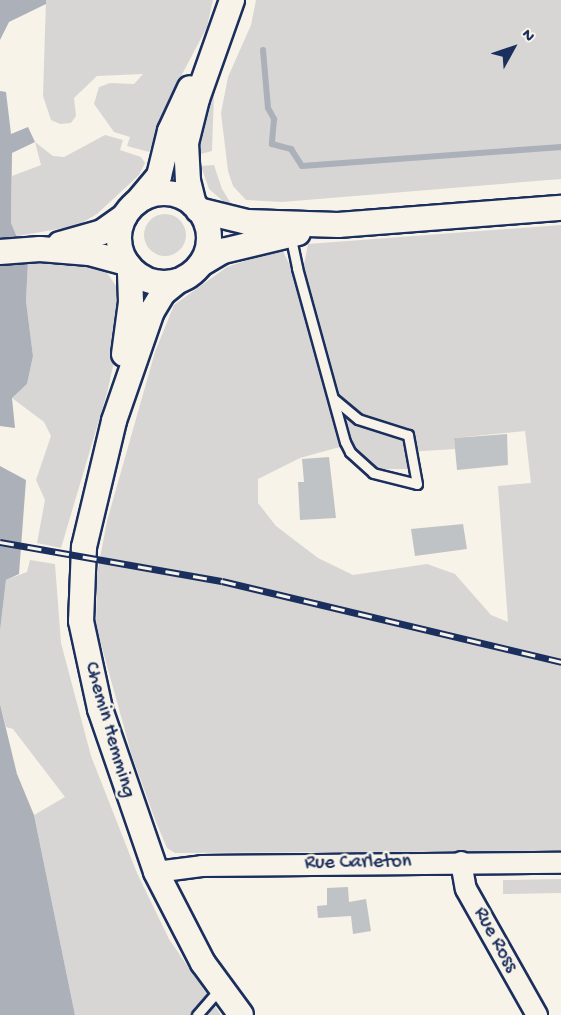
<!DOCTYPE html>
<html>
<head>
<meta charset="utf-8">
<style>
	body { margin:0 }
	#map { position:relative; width:561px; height:1015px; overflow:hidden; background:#f7f3e8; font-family:"Gochi Hand",sans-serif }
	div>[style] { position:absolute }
	.green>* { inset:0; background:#d7d6d4 }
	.round { border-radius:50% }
	.water>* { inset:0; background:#acb0b9 }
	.stream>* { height:6px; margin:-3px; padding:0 3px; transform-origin:3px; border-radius:3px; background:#acb0b9 }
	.building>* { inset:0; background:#c0c3c5 }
	.roads { filter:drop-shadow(2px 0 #1b2f5e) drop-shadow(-2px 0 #1b2f5e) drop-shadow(0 2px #1b2f5e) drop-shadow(0 -2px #1b2f5e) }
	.service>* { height:9px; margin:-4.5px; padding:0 4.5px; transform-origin:4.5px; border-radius:4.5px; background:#f7f3e8 }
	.minor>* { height:20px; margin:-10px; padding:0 10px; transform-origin:10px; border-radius:10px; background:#f7f3e8 }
	.tertiary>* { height:24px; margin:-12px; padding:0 12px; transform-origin:12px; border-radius:12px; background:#f7f3e8 }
	.tertiary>.ring { margin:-12px; padding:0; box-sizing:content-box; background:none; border:24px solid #f7f3e8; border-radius:50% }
	.rail>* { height:7px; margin-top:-3.5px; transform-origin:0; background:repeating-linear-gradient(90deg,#f7f3e8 0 14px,#1b2f5e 0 28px); box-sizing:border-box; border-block:2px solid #1b2f5e }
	span { translate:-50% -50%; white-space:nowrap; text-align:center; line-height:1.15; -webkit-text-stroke:5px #f7f3e8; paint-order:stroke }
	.street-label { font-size:20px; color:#1b2f5e }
	.north { position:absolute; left:483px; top:18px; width:60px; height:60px; -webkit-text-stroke:4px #f7f3e8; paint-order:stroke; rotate:50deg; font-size:16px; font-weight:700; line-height:24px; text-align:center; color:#1b2f5e }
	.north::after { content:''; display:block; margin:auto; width:21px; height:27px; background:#1b2f5e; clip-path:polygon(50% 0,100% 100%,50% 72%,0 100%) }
</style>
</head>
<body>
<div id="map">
	<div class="green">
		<div style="clip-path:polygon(46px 0,213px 0,207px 27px,169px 99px,149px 152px,127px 146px,130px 137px,114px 132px,94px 104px,99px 87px,110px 83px,134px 84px,143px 74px,97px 76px,74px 98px,76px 116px,71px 123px,60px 124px,51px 120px,43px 96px)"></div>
		<div style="clip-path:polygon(256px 0,561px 0,561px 179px,282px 202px,246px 200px,233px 186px,228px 171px,221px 113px,228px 77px,251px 25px)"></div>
		<div style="clip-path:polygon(211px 92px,214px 93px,212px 151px,197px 155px)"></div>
		<div style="clip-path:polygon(105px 135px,123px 140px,120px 150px,141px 157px,145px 163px,139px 175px,97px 214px,76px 226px,17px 236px,11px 223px,12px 176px,41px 165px,35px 142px,53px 156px,64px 157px)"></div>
		<div style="clip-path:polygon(214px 165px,222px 189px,237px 213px,209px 189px,201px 166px)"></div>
		<div class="round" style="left:144px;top:214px;width:42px;height:42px"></div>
		<div style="clip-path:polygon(evenodd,561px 225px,561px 851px,175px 853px,167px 848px,156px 822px,132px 756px,96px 626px,97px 574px,107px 521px,155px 352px,174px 305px,227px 267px,254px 258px,255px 251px,282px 249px,293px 272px,303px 270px,308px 244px,561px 225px,525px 431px,531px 483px,498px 486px,508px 622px,491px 615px,455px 574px,427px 564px,353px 575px,318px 558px,276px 526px,258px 503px,258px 479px,300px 458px,336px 448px,354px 445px,358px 458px,379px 469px,407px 469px,407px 452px,455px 449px,454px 438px,525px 431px)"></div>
		<div style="clip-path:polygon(56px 261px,105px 270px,123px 296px,121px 331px,107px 393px,61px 548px,37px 543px,45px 500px,36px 480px,51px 436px,44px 422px,12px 398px,27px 384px,33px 356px,26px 301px,28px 262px)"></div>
		<div style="clip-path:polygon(30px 560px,55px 564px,61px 643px,91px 756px,137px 873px,169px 939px,221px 1015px,75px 1015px,34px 815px,65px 797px,13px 729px,6px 727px,0 704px,0 631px,6px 580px,27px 572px)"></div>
		<div style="clip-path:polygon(561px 879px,561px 893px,503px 894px,503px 880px)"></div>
	</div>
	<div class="water">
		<div style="clip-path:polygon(0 0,46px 0,46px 4px,9px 22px,0 40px)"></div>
		<div style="clip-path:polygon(0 91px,6px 92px,11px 134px,28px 127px,35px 142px,12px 153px,11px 223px,28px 262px,26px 301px,33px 356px,27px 384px,12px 398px,15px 428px,0 426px)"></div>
		<div style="clip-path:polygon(0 466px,26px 480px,19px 574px,6px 580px,0 631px)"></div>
		<div style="clip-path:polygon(0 704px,17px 774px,34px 815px,75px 1015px,0 1015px)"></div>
	</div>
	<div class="stream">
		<div style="left:263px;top:50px;width:58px;rotate:85.1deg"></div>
		<div style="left:268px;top:108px;width:13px;rotate:61deg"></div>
		<div style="left:274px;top:119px;width:25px;rotate:95deg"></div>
		<div style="left:272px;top:144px;width:20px;rotate:15deg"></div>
		<div style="left:291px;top:149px;width:20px;rotate:57deg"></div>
		<div style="left:302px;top:166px;width:260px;rotate:-4.2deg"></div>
	</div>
	<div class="building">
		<div style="clip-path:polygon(507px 434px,508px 465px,457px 470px,454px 438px)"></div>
		<div style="clip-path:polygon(329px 457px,336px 518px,300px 520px,298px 482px,304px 482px,302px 459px)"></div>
		<div style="clip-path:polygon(463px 524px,467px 549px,415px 556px,411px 529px)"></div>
		<div style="clip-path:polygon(348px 887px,349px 902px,366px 899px,371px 931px,353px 934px,351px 916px,318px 918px,317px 906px,327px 905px,327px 888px)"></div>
	</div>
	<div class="roads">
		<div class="service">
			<div style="left:290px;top:234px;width:35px;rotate:78deg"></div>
			<div style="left:297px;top:268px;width:180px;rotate:74.6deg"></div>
			<div style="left:345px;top:442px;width:11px;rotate:63deg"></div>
			<div style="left:350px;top:452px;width:31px;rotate:42deg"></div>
			<div style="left:373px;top:473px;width:45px;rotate:14deg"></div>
			<div style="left:417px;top:484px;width:50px;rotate:-100.4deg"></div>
			<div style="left:408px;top:435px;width:52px;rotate:-162.3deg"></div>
			<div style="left:358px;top:419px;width:31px;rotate:-140deg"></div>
			<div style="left:197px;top:1015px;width:35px;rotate:-49deg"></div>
		</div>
		<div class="minor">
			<div style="left:461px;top:862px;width:27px;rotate:80deg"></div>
			<div style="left:466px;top:889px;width:145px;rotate:60.6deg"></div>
			<div style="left:156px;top:872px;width:46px;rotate:-7.4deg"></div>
			<div style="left:202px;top:866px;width:359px;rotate:-0.5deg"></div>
		</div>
		<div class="tertiary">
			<div class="ring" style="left:119px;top:193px;width:66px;height:66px"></div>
			<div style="left:138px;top:201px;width:33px;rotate:-50deg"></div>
			<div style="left:159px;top:176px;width:46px;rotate:-76.3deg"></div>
			<div style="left:170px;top:131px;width:47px;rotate:-65.1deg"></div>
			<div style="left:194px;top:205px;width:25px;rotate:-104deg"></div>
			<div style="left:188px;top:181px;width:38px;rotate:-93deg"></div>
			<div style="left:186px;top:143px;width:45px;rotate:-76deg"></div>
			<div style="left:197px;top:99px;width:105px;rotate:-70.5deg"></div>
			<div style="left:198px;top:210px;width:50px;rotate:13.8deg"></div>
			<div style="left:247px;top:222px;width:91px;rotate:1.9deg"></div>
			<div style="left:338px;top:225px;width:224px;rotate:-4.4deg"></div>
			<div style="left:60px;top:244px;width:44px;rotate:-15.9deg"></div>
			<div style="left:102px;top:232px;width:28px;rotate:-35deg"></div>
			<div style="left:0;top:252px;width:40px;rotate:-4.3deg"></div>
			<div style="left:40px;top:249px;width:49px;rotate:4.7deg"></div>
			<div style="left:89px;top:253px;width:39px;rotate:15deg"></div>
			<div style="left:201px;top:264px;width:26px;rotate:-31deg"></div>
			<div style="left:223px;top:251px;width:77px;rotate:-13.5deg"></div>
			<div style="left:178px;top:281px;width:19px;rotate:141deg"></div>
			<div style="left:163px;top:293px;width:21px;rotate:121deg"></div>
			<div style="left:152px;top:311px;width:116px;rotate:109.1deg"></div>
			<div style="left:114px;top:421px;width:130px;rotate:103.4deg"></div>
			<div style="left:84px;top:547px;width:74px;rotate:92.3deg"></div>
			<div style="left:81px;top:621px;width:90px;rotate:77.8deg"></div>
			<div style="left:100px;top:709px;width:172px;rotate:71deg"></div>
			<div style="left:156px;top:872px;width:102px;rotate:62.7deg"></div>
			<div style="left:203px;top:963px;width:64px;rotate:53.8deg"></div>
			<div style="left:124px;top:354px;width:52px;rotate:-82.3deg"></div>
			<div style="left:131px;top:302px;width:35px;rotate:-92deg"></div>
		</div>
	</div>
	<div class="rail">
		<div style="left:0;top:542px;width:225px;rotate:10deg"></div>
		<div style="left:222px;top:581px;width:349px;rotate:13.4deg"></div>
	</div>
	<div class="street-label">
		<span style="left:109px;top:730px;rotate:74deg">Chemin Hemming</span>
		<span style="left:358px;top:863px;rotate:-1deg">Rue Carleton</span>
		<span style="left:495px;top:940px;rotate:61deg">Rue Ross</span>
	</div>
	<div class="north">N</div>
</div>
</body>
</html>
